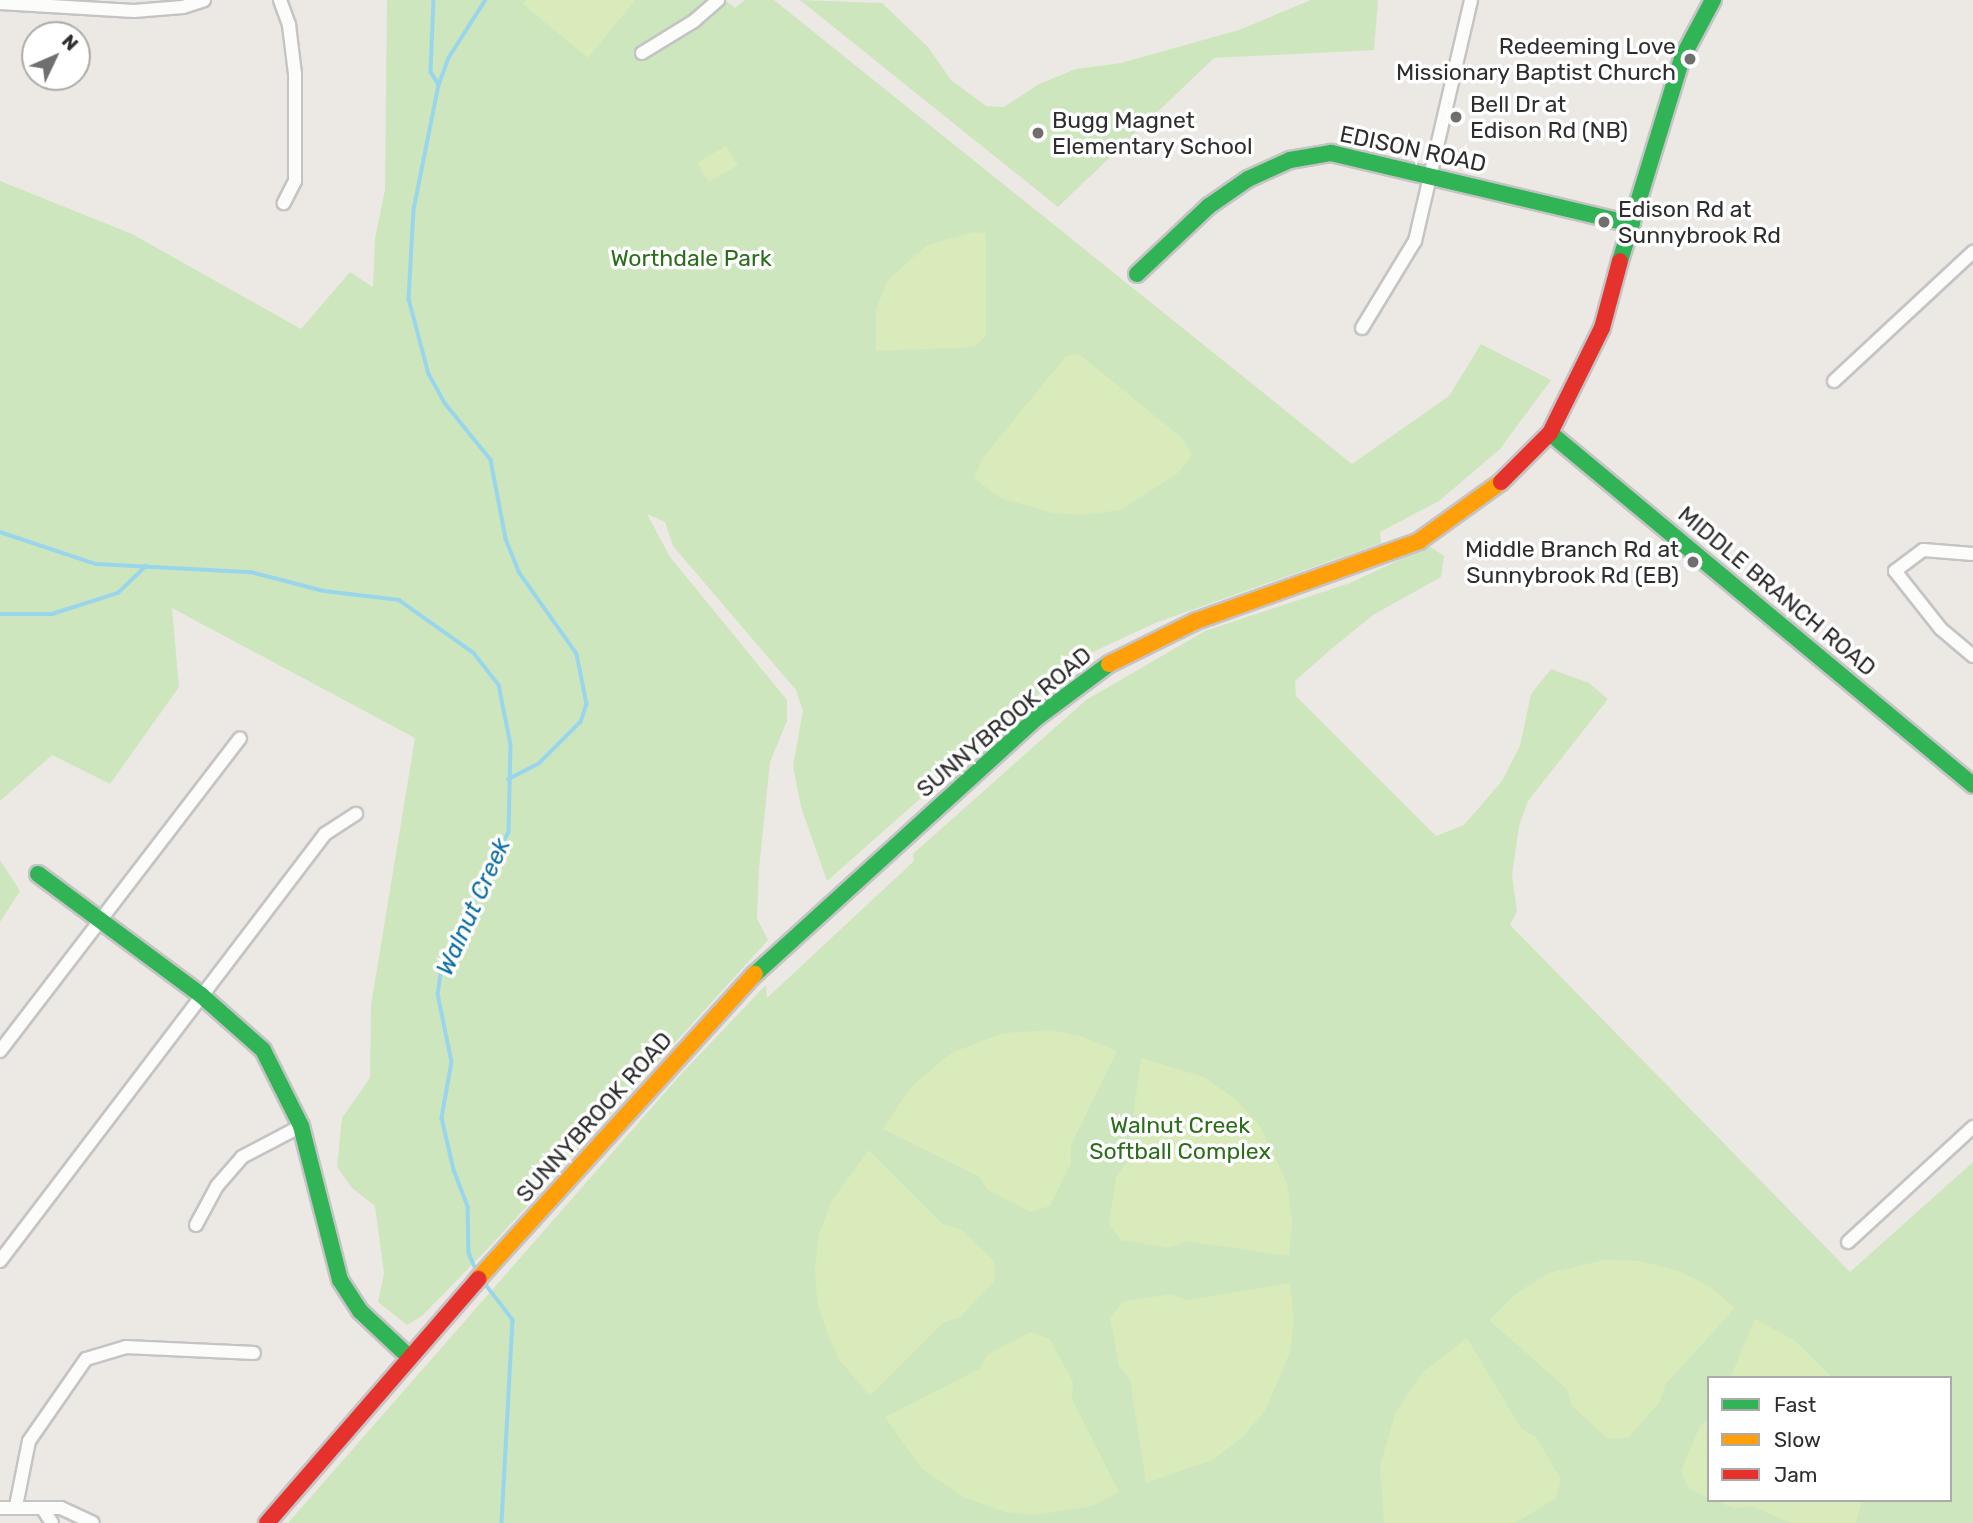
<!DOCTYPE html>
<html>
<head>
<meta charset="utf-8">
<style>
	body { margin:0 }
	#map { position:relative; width:1973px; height:1523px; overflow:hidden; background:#ece8e4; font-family:Rubik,sans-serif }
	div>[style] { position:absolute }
	.green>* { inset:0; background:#cee6be }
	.pitch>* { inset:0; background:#d9eabb }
	.stream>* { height:3.5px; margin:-1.75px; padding:0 1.75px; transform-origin:1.75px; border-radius:1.75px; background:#99d6ec }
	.roads { filter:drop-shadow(2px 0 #c5c4c5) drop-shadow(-2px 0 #c5c4c5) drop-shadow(0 2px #c5c4c5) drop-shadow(0 -2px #c5c4c5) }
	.street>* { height:12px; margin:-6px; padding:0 6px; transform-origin:6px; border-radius:6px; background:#fcfcfb }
	.fast>* { height:16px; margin:-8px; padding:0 8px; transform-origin:8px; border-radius:8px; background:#30b455 }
	.slow>* { height:16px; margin:-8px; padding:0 8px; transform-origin:8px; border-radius:8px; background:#ff9f0a }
	.jam>* { height:16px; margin:-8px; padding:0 8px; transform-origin:8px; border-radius:8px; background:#e5322d }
	.dots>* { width:19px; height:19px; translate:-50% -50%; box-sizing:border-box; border:4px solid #fff; border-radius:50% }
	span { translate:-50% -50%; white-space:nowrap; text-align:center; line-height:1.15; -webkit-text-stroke:7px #fff; paint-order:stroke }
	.poi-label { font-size:23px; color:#2e2e2e }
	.right { translate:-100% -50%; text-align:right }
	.left { translate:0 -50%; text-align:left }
	.street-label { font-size:23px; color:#2e2e2e }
	.park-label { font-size:23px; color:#2c6e1b }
	.water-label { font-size:24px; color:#0d6fa3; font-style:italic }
	.legend { position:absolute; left:1707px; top:1376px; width:245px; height:126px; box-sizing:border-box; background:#fff; border:2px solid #ababab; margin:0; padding:9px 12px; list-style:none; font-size:21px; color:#2e2e2e }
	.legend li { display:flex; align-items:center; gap:14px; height:35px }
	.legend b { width:35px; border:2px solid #ababab }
	.north { position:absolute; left:21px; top:21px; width:70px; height:70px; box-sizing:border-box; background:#fff; border:2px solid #ababab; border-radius:50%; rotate:46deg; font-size:19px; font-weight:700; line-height:28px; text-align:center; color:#2e2e2e }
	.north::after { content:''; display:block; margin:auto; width:24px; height:32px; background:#706f6e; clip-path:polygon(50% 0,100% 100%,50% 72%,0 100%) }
</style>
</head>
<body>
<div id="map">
	<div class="green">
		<div style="clip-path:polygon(387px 0,725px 0,735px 8px,745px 0,774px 0,1352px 464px,1449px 396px,1481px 344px,1551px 380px,1500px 449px,1439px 501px,1380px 532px,1381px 543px,1155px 623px,1095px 651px,1040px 693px,827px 881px,801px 807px,793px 765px,803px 711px,796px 690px,673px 546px,665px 522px,647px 514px,670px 557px,787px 700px,787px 721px,770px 762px,759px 869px,757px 919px,768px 940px,496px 1240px,422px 1316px,407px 1325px,378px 1302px,384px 1273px,375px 1206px,352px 1188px,337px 1167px,342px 1118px,370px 1078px,371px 1005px,415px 738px,172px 608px,179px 687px,110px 784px,52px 755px,0 801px,0 181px,132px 234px,301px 329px,350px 272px,373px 287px,375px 239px,385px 190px)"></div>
		<div style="clip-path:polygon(800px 0,882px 3px,927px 46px,951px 80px,986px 106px,1004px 107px,1039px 84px,1076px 69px,1121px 63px,1239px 30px,1311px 0,1378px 0,1374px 50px,1214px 58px,1058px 207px)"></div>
		<div style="clip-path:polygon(evenodd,1429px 546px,1444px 556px,1441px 577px,1373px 615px,1330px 650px,1295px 681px,1296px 696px,1436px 836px,1464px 825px,1502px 781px,1520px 746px,1531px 694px,1551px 669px,1589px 683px,1608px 699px,1528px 801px,1519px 826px,1512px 875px,1517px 911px,1510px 925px,1850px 1272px,1973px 1162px,1973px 1523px,288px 1523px,683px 1072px,766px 985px,767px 998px,914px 861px,913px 854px,1086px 700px,1205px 631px,1350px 583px,1429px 546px,1709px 1378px,1950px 1378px,1950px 1500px,1709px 1500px,1709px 1378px)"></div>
		<div style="clip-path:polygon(0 860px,20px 891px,0 922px)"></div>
	</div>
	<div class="pitch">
		<div style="clip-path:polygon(526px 0,635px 0,588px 58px,523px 4px)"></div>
		<div style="clip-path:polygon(726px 146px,738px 165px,709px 182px,697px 163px)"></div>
		<div style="clip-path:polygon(974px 232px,986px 233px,986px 336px,974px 347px,876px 351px,876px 310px,887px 281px,927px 245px)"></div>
		<div style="clip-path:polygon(1079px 354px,1182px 438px,1192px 454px,1178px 473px,1121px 510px,1082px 515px,1052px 513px,1000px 498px,974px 478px,982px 459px,1066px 356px)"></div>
		<div style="clip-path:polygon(1051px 1030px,1084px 1037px,1117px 1051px,1071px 1145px,1071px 1163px,1050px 1206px,1031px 1212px,988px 1190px,978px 1176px,883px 1129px,910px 1088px,951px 1053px,1003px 1033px)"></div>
		<div style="clip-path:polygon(1141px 1058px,1204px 1077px,1235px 1099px,1260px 1126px,1287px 1183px,1292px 1221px,1289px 1256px,1186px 1241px,1169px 1248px,1121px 1240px,1109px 1224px,1116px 1177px,1127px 1162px)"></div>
		<div style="clip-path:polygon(869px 1150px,943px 1224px,961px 1229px,995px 1262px,994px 1282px,960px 1317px,944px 1322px,870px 1396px,840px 1361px,828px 1335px,817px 1301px,815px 1269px,819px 1234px,832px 1200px)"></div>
		<div style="clip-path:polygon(1604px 1260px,1640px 1261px,1679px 1271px,1712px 1288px,1735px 1308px,1665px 1385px,1660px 1402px,1628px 1438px,1608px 1439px,1572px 1406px,1567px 1389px,1489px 1320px,1515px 1294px,1549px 1273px)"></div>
		<div style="clip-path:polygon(1290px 1283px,1294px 1322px,1290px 1352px,1266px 1409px,1244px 1436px,1213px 1460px,1146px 1483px,1130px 1379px,1119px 1366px,1110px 1318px,1122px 1302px,1171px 1294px,1187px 1300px)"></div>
		<div style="clip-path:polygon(1755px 1319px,1796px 1341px,1833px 1378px,1730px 1378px)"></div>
		<div style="clip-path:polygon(1031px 1332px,1050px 1339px,1073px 1382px,1072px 1399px,1119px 1492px,1092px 1506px,1035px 1515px,1005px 1512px,965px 1498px,921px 1468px,885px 1417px,979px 1369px,988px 1354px)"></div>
		<div style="clip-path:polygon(1467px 1338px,1521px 1428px,1536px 1437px,1561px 1479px,1556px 1498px,1515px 1523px,1384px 1523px,1380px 1466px,1395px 1414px,1422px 1373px)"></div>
		<div style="clip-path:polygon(1709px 1419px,1709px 1498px,1689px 1489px,1681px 1471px,1700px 1426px)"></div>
		<div style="clip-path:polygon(1715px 1500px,1862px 1500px,1856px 1523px,1791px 1523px,1751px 1506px,1733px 1508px)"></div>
	</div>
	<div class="stream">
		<div style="left:434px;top:0;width:72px;rotate:92.4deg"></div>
		<div style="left:431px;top:72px;width:15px;rotate:58deg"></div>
		<div style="left:486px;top:0;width:69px;rotate:122.5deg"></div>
		<div style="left:449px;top:58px;width:29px;rotate:110deg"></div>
		<div style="left:439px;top:85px;width:127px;rotate:101.3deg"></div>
		<div style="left:414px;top:210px;width:89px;rotate:93.2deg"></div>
		<div style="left:409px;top:299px;width:78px;rotate:75.1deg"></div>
		<div style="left:429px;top:374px;width:33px;rotate:61deg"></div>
		<div style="left:445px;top:403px;width:73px;rotate:51.1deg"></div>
		<div style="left:491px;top:460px;width:80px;rotate:79.2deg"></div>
		<div style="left:506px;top:539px;width:35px;rotate:68deg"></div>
		<div style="left:519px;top:572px;width:100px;rotate:54.7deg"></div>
		<div style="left:577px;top:654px;width:51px;rotate:78.7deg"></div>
		<div style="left:587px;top:704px;width:19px;rotate:108deg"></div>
		<div style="left:581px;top:722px;width:59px;rotate:135deg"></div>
		<div style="left:539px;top:764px;width:34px;rotate:153deg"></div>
		<div style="left:0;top:532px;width:101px;rotate:18.4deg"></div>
		<div style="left:96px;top:564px;width:155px;rotate:3deg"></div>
		<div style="left:251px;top:572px;width:75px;rotate:14.6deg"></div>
		<div style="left:324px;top:591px;width:76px;rotate:6.8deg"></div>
		<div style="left:399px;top:600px;width:92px;rotate:35.2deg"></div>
		<div style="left:474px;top:653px;width:41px;rotate:52deg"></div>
		<div style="left:499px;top:685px;width:61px;rotate:78.7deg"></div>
		<div style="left:511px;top:745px;width:87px;rotate:91.3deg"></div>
		<div style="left:509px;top:832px;width:151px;rotate:116.4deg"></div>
		<div style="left:442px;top:967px;width:27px;rotate:98deg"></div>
		<div style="left:438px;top:994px;width:69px;rotate:78.4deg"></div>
		<div style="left:452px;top:1062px;width:57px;rotate:100.1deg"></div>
		<div style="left:442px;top:1118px;width:53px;rotate:77deg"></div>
		<div style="left:454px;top:1170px;width:40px;rotate:69deg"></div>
		<div style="left:468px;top:1207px;width:46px;rotate:88.8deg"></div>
		<div style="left:469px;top:1253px;width:21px;rotate:67deg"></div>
		<div style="left:0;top:614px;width:52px"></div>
		<div style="left:52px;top:614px;width:69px;rotate:-17.7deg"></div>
		<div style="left:118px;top:593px;width:39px;rotate:-44deg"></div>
		<div style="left:483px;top:1281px;width:49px;rotate:52.4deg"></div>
		<div style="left:513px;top:1320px;width:203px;rotate:93.1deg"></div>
	</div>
	<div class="roads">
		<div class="street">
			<div style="left:280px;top:0;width:27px;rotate:70deg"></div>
			<div style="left:289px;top:25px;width:49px;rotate:83deg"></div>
			<div style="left:295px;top:74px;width:107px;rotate:90deg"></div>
			<div style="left:295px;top:181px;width:25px;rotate:117deg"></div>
			<div style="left:0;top:3px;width:134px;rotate:3.4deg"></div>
			<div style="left:134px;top:11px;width:49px;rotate:-4.7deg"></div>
			<div style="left:183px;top:7px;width:22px;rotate:-18deg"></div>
			<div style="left:642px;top:53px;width:61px;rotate:-31.6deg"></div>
			<div style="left:694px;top:21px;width:32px;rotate:-41deg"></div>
			<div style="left:1362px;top:328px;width:102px;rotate:-58.7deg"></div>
			<div style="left:1415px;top:241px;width:247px;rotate:-76.9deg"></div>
			<div style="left:1834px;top:381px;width:190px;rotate:-42.9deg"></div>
			<div style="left:1973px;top:554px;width:50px;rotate:-175.4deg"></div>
			<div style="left:1923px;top:550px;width:35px;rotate:143deg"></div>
			<div style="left:1895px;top:571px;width:74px;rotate:51.6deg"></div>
			<div style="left:1941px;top:629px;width:42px;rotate:40.2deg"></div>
			<div style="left:0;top:1051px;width:394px;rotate:-52.5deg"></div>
			<div style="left:196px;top:1225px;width:44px;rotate:-61.7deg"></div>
			<div style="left:217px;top:1186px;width:38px;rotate:-49deg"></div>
			<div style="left:242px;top:1157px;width:67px;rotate:-27.7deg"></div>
			<div style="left:1848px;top:1242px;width:170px;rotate:-42.6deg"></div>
			<div style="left:0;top:1261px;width:537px;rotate:-52.72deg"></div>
			<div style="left:325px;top:834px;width:37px;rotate:-33deg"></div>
			<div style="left:16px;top:1506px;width:66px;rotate:-78.7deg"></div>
			<div style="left:29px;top:1441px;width:100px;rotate:-55.2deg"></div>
			<div style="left:86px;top:1359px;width:42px;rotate:-16.7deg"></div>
			<div style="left:126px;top:1347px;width:128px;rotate:2.7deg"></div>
			<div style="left:0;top:1508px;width:61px"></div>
			<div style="left:61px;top:1508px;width:35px;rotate:25deg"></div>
			<div style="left:44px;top:1511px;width:14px;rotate:56deg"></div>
		</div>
		<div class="fast">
			<div style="left:1620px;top:261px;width:212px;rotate:-73deg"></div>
			<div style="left:1682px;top:58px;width:66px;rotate:-61.9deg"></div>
			<div style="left:1137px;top:274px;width:99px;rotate:-43.4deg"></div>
			<div style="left:1209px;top:206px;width:47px;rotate:-34.7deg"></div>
			<div style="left:1248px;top:179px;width:46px;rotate:-24.3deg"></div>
			<div style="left:1290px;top:160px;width:42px;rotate:-9.7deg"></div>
			<div style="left:1331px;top:153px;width:309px;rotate:13.3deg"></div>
			<div style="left:1550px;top:433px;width:550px;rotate:39.77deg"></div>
			<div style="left:38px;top:874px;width:203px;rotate:36.6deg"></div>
			<div style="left:201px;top:995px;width:83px;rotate:41.6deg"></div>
			<div style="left:263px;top:1050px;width:85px;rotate:63.4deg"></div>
			<div style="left:301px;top:1126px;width:159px;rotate:75.8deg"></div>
			<div style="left:340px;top:1280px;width:37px;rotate:57deg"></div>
			<div style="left:360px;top:1311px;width:66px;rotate:43.2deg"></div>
			<div style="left:755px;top:974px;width:379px;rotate:-42.3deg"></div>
			<div style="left:1035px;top:719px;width:92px;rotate:-36.6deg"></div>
		</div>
		<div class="slow">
			<div style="left:1109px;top:664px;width:97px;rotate:-26.3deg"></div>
			<div style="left:1196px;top:621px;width:237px;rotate:-19.7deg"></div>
			<div style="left:1419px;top:541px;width:101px;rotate:-35.7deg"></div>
			<div style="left:478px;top:1279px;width:412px;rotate:-47.8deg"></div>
		</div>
		<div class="jam">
			<div style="left:1501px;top:482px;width:69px;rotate:-45deg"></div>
			<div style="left:1550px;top:433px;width:117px;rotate:-63.7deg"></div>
			<div style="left:1602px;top:328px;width:69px;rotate:-75deg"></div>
			<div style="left:267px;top:1523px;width:323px;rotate:-49.1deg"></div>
		</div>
	</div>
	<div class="dots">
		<div style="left:1690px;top:59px;background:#706f6e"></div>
		<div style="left:1456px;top:117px;background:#706f6e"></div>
		<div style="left:1038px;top:133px;background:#706f6e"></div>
		<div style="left:1604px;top:222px;background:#706f6e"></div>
		<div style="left:1693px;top:562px;background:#706f6e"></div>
	</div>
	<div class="poi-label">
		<span class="right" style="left:1676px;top:59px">Redeeming Love<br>Missionary Baptist Church</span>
		<span class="left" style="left:1470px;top:117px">Bell Dr at<br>Edison Rd (NB)</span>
		<span class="left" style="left:1052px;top:133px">Bugg Magnet<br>Elementary School</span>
		<span class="left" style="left:1618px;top:222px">Edison Rd at<br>Sunnybrook Rd</span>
		<span class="right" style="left:1679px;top:562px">Middle Branch Rd at<br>Sunnybrook Rd (EB)</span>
	</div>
	<div class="street-label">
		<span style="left:1413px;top:149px;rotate:12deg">EDISON ROAD</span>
		<span style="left:1777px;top:591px;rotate:40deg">MIDDLE BRANCH ROAD</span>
		<span style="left:1004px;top:722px;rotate:-40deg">SUNNYBROOK ROAD</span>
		<span style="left:594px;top:1117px;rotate:-48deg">SUNNYBROOK ROAD</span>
	</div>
	<div class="park-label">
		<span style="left:691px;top:258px">Worthdale Park</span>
		<span style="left:1180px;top:1138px">Walnut Creek<br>Softball Complex</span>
	</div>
	<div class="water-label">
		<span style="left:474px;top:907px;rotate:-66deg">Walnut Creek</span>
	</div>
	<ul class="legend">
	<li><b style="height:9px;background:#30b455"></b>Fast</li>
	<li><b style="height:9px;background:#ff9f0a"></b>Slow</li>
	<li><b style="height:9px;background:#e5322d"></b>Jam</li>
	</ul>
	<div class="north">N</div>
</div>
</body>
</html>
